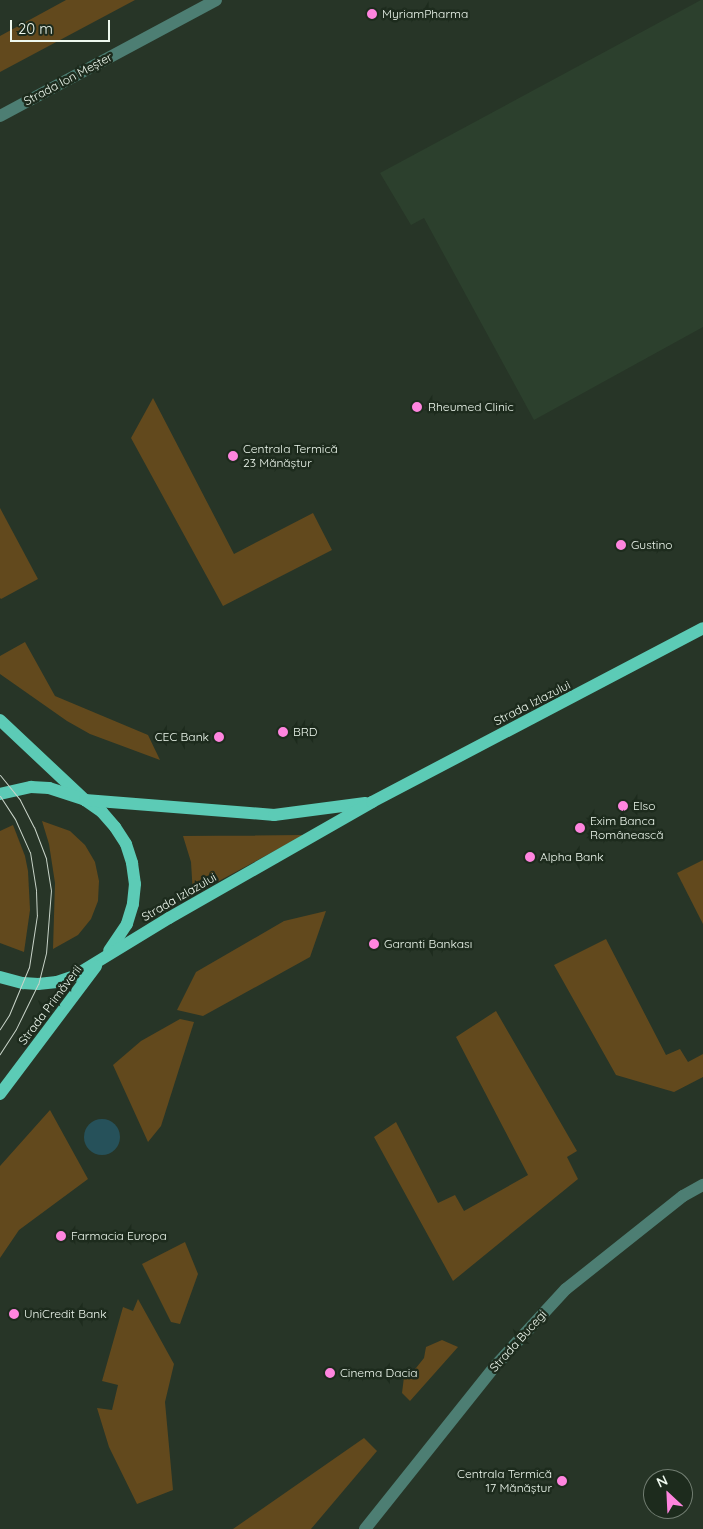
<!DOCTYPE html>
<html>
<head>
<meta charset="utf-8">
<style>
	body { margin:0 }
	#map { position:relative; width:703px; height:1529px; overflow:hidden; background:#273527; font-family:Quicksand,sans-serif }
	div>[style] { position:absolute }
	.built>* { inset:0; background:#2c402d }
	.green>* { inset:0; background:#62491d }
	.water>* { inset:0; background:#26515a }
	.round { border-radius:50% }
	.minor>* { height:12px; margin:-6px; padding:0 6px; transform-origin:6px; border-radius:6px; background:#4d7e73 }
	.major>* { height:12px; margin:-6px; padding:0 6px; transform-origin:6px; border-radius:6px; background:#5ccbb6 }
	.tram>* { height:1px; margin:-0.5px; padding:0 0.5px; transform-origin:0.5px; border-radius:0.5px; background:#c9d4c9 }
	.dots>* { width:14px; height:14px; translate:-50% -50%; box-sizing:border-box; border:2px solid #1d2b1d; border-radius:50% }
	span { translate:-50% -50%; white-space:nowrap; text-align:center; line-height:1.15; -webkit-text-stroke:5px #1d2b1d; paint-order:stroke }
	.poi-label { font-size:12px; color:#eef8ee }
	.left { translate:0 -50%; text-align:left }
	.right { translate:-100% -50%; text-align:right }
	.street-label { font-size:12px; color:#eef8ee }
	.north { position:absolute; left:643px; top:1469px; width:50px; height:50px; box-sizing:border-box; background:#1d2b1d; border:1px solid #717d71; border-radius:50%; rotate:335deg; font-size:14px; font-weight:700; line-height:20px; text-align:center; color:#eef8ee }
	.north::after { content:''; display:block; margin:auto; width:18px; height:22px; background:#ff85df; clip-path:polygon(50% 0,100% 100%,50% 72%,0 100%) }
	.scale { position:absolute; left:10px; top:20px; width:100px; height:22px; box-sizing:border-box; border:2px solid #eef8ee; border-top:0; padding-left:6px; font-size:15px; line-height:18px; white-space:nowrap; color:#eef8ee; -webkit-text-stroke:4px #1d2b1d; paint-order:stroke }
</style>
</head>
<body>
<div id="map">
	<div class="built">
		<div style="clip-path:polygon(701px 0,703px 0,703px 327px,534px 420px,424px 218px,411px 225px,380px 173px)"></div>
	</div>
	<div class="green">
		<div style="clip-path:polygon(66px 0,135px 0,0 72px,0 36px)"></div>
		<div style="clip-path:polygon(153px 398px,234px 554px,313px 513px,332px 550px,223px 606px,131px 438px)"></div>
		<div style="clip-path:polygon(0 508px,38px 579px,1px 599px,0 598px)"></div>
		<div style="clip-path:polygon(25px 642px,55px 696px,148px 735px,160px 760px,90px 734px,67px 721px,0 674px,0 656px)"></div>
		<div style="clip-path:polygon(42px 821px,70px 831px,85px 845px,95px 862px,99px 881px,98px 901px,91px 919px,78px 935px,53px 949px,55px 883px,49px 844px)"></div>
		<div style="clip-path:polygon(13px 825px,25px 856px,28px 871px,30px 910px,24px 952px,0 943px,0 831px)"></div>
		<div style="clip-path:polygon(304px 835px,193px 895px,191px 862px,183px 836px)"></div>
		<div style="clip-path:polygon(703px 860px,703px 924px,677px 873px)"></div>
		<div style="clip-path:polygon(326px 911px,310px 957px,203px 1016px,177px 1010px,196px 972px,284px 921px)"></div>
		<div style="clip-path:polygon(606px 939px,666px 1055px,680px 1049px,688px 1062px,703px 1054px,703px 1077px,674px 1092px,616px 1075px,554px 965px)"></div>
		<div style="clip-path:polygon(496px 1011px,577px 1151px,567px 1157px,578px 1179px,453px 1281px,374px 1137px,396px 1122px,438px 1203px,455px 1195px,464px 1211px,528px 1175px,456px 1037px)"></div>
		<div style="clip-path:polygon(180px 1019px,194px 1022px,161px 1126px,148px 1142px,113px 1065px,141px 1041px)"></div>
		<div style="clip-path:polygon(50px 1110px,88px 1179px,19px 1230px,0 1258px,0 1166px)"></div>
		<div style="clip-path:polygon(185px 1242px,198px 1274px,180px 1324px,171px 1322px,142px 1264px)"></div>
		<div style="clip-path:polygon(138px 1299px,174px 1364px,165px 1402px,173px 1490px,137px 1504px,109px 1447px,97px 1408px,112px 1410px,118px 1385px,102px 1381px,123px 1307px,133px 1311px)"></div>
		<div style="clip-path:polygon(442px 1340px,458px 1347px,410px 1401px,402px 1393px,404px 1377px,416px 1368px,424px 1358px,426px 1347px)"></div>
		<div style="clip-path:polygon(364px 1438px,377px 1451px,311px 1529px,233px 1529px)"></div>
	</div>
	<div class="water">
		<div class="round" style="left:84px;top:1119px;width:36px;height:36px"></div>
	</div>
	<div class="minor">
		<div style="left:0;top:116px;width:245px;rotate:-28.2deg"></div>
		<div style="left:365px;top:1529px;width:210px;rotate:-51.4deg"></div>
		<div style="left:496px;top:1365px;width:103px;rotate:-47.4deg"></div>
		<div style="left:566px;top:1289px;width:149px;rotate:-38.5deg"></div>
		<div style="left:683px;top:1196px;width:23px;rotate:-29deg"></div>
	</div>
	<div class="major">
		<div style="left:0;top:720px;width:117px;rotate:43.3deg"></div>
		<div style="left:85px;top:800px;width:21px;rotate:35deg"></div>
		<div style="left:102px;top:812px;width:20px;rotate:49deg"></div>
		<div style="left:115px;top:827px;width:20px;rotate:57deg"></div>
		<div style="left:126px;top:844px;width:20px;rotate:72deg"></div>
		<div style="left:132px;top:863px;width:21px;rotate:82deg"></div>
		<div style="left:135px;top:884px;width:20px;rotate:96deg"></div>
		<div style="left:133px;top:904px;width:21px;rotate:107deg"></div>
		<div style="left:127px;top:924px;width:32px;rotate:124deg"></div>
		<div style="left:0;top:794px;width:32px;rotate:-13deg"></div>
		<div style="left:31px;top:787px;width:18px;rotate:3deg"></div>
		<div style="left:49px;top:788px;width:38px;rotate:18deg"></div>
		<div style="left:85px;top:800px;width:190px;rotate:4.5deg"></div>
		<div style="left:274px;top:815px;width:92px;rotate:-7.5deg"></div>
		<div style="left:0;top:977px;width:24px;rotate:15deg"></div>
		<div style="left:23px;top:983px;width:15px;rotate:4deg"></div>
		<div style="left:38px;top:984px;width:19px;rotate:-6deg"></div>
		<div style="left:57px;top:982px;width:18px;rotate:-19deg"></div>
		<div style="left:74px;top:976px;width:111px;rotate:-31.4deg"></div>
		<div style="left:169px;top:918px;width:234px;rotate:-29.7deg"></div>
		<div style="left:372px;top:802px;width:374px;rotate:-27.7deg"></div>
		<div style="left:0;top:1094px;width:160px;rotate:-53.1deg"></div>
	</div>
	<div class="tram">
		<div style="left:0;top:775px;width:32px;rotate:51deg"></div>
		<div style="left:20px;top:800px;width:30px;rotate:63deg"></div>
		<div style="left:34px;top:827px;width:34px;rotate:69deg"></div>
		<div style="left:46px;top:859px;width:31px;rotate:81deg"></div>
		<div style="left:51px;top:890px;width:63px;rotate:94.5deg"></div>
		<div style="left:46px;top:953px;width:32px;rotate:104deg"></div>
		<div style="left:38px;top:984px;width:50px;rotate:116.1deg"></div>
		<div style="left:16px;top:1029px;width:30px;rotate:123deg"></div>
		<div style="left:0;top:796px;width:27px;rotate:57deg"></div>
		<div style="left:15px;top:819px;width:36px;rotate:66deg"></div>
		<div style="left:30px;top:852px;width:39px;rotate:81deg"></div>
		<div style="left:36px;top:891px;width:24px;rotate:88deg"></div>
		<div style="left:37px;top:915px;width:53px;rotate:98.7deg"></div>
		<div style="left:29px;top:967px;width:52px;rotate:112.6deg"></div>
		<div style="left:9px;top:1015px;width:17px;rotate:123deg"></div>
	</div>
	<div class="dots">
		<div style="left:372px;top:14px;background:#ff85df"></div>
		<div style="left:417px;top:407px;background:#ff85df"></div>
		<div style="left:233px;top:456px;background:#ff85df"></div>
		<div style="left:621px;top:545px;background:#ff85df"></div>
		<div style="left:283px;top:732px;background:#ff85df"></div>
		<div style="left:219px;top:737px;background:#ff85df"></div>
		<div style="left:623px;top:806px;background:#ff85df"></div>
		<div style="left:580px;top:828px;background:#ff85df"></div>
		<div style="left:530px;top:857px;background:#ff85df"></div>
		<div style="left:374px;top:944px;background:#ff85df"></div>
		<div style="left:61px;top:1236px;background:#ff85df"></div>
		<div style="left:14px;top:1314px;background:#ff85df"></div>
		<div style="left:330px;top:1373px;background:#ff85df"></div>
		<div style="left:562px;top:1481px;background:#ff85df"></div>
	</div>
	<div class="poi-label">
		<span class="left" style="left:382px;top:14px">MyriamPharma</span>
		<span class="left" style="left:428px;top:407px">Rheumed Clinic</span>
		<span class="left" style="left:243px;top:456px">Centrala Termică<br>23 Mănăștur</span>
		<span class="left" style="left:631px;top:545px">Gustino</span>
		<span class="left" style="left:293px;top:732px">BRD</span>
		<span class="right" style="left:209px;top:737px">CEC Bank</span>
		<span class="left" style="left:633px;top:806px">Elso</span>
		<span class="left" style="left:590px;top:828px">Exim Banca<br>Românească</span>
		<span class="left" style="left:540px;top:857px">Alpha Bank</span>
		<span class="left" style="left:384px;top:944px">Garanti Bankası</span>
		<span class="left" style="left:71px;top:1236px">Farmacia Europa</span>
		<span class="left" style="left:24px;top:1314px">UniCredit Bank</span>
		<span class="left" style="left:340px;top:1373px">Cinema Dacia</span>
		<span class="right" style="left:552px;top:1481px">Centrala Termică<br>17 Mănăștur</span>
	</div>
	<div class="street-label">
		<span style="left:68px;top:79px;rotate:-28deg">Strada Ion Meșter</span>
		<span style="left:532px;top:703px;rotate:-27deg">Strada Izlazului</span>
		<span style="left:179px;top:897px;rotate:-30deg">Strada Izlazului</span>
		<span style="left:50px;top:1005px;rotate:-53deg">Strada Primăverii</span>
		<span style="left:518px;top:1341px;rotate:-48deg">Strada Bucegi</span>
	</div>
	<div class="north">N</div>
	<div class="scale">20 m</div>
</div>
</body>
</html>
